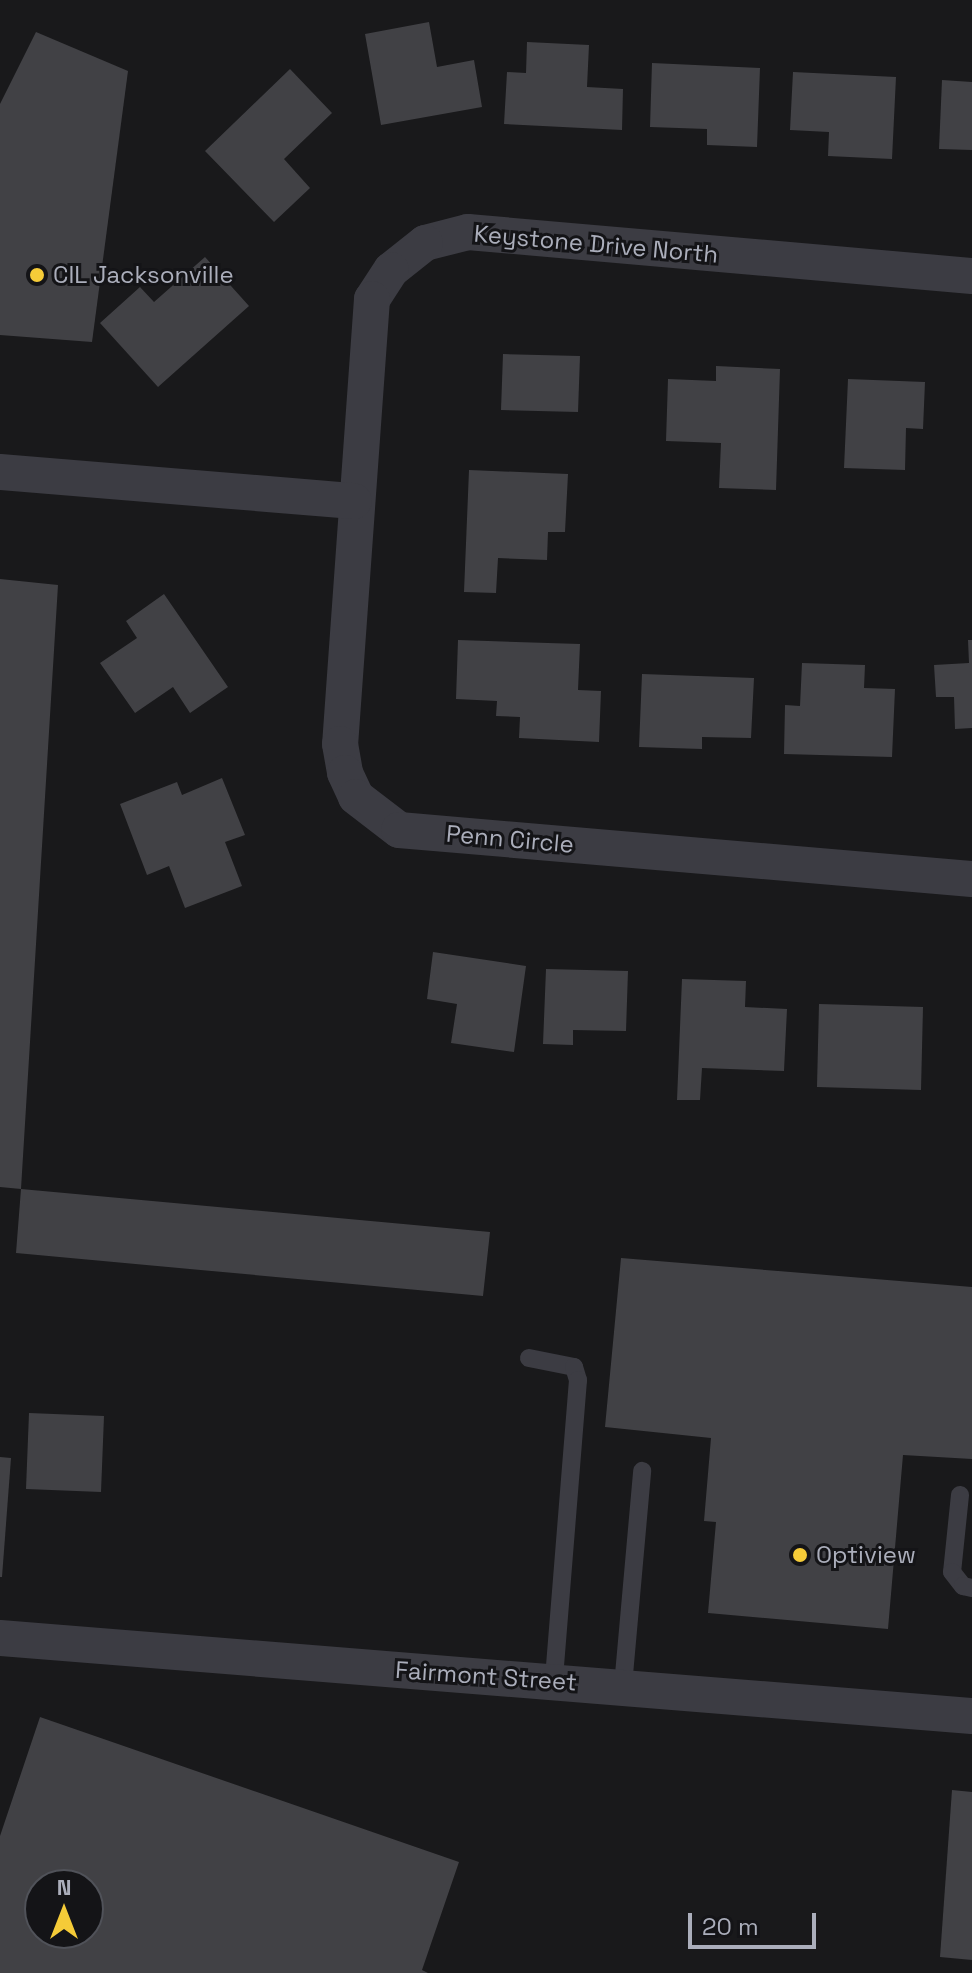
<!DOCTYPE html>
<html>
<head>
<meta charset="utf-8">
<style>
	body { margin:0 }
	#map { position:relative; width:972px; height:1973px; overflow:hidden; background:#19191b; font-family:"Space Grotesk",sans-serif }
	div>[style] { position:absolute }
	.building>* { inset:0; background:#414145 }
	.service>* { height:18px; margin:-9px; padding:0 9px; transform-origin:9px; border-radius:9px; background:#3c3c43 }
	.minor>* { height:36px; margin:-18px; padding:0 18px; transform-origin:18px; border-radius:18px; background:#3c3c43 }
	.dots>* { width:22px; height:22px; translate:-50% -50%; box-sizing:border-box; border:4px solid #141417; border-radius:50% }
	span { translate:-50% -50%; white-space:nowrap; text-align:center; line-height:1.15; -webkit-text-stroke:6px #141417; paint-order:stroke }
	.street-label { font-size:24px; color:#abaebb }
	.poi-label { font-size:24px; color:#abaebb }
	.left { translate:0 -50%; text-align:left }
	.north { position:absolute; left:24px; top:1869px; width:80px; height:80px; box-sizing:border-box; background:#141417; border:2px solid #505259; border-radius:50%; rotate:0deg; font-size:22px; font-weight:700; line-height:32px; text-align:center; color:#abaebb }
	.north::after { content:''; display:block; margin:auto; width:28px; height:36px; background:#f5cb38; clip-path:polygon(50% 0,100% 100%,50% 72%,0 100%) }
	.scale { position:absolute; left:688px; top:1913px; width:128px; height:36px; box-sizing:border-box; border:4px solid #abaebb; border-top:0; padding-left:10px; font-size:24px; line-height:28px; white-space:nowrap; color:#abaebb; -webkit-text-stroke:6px #141417; paint-order:stroke }
</style>
</head>
<body>
<div id="map">
	<div class="building">
		<div style="clip-path:polygon(429px 22px,437px 67px,474px 60px,482px 107px,381px 125px,365px 34px)"></div>
		<div style="clip-path:polygon(36px 32px,128px 71px,92px 342px,0 335px,0 104px)"></div>
		<div style="clip-path:polygon(527px 42px,589px 45px,587px 87px,623px 89px,622px 130px,504px 124px,507px 72px,526px 73px)"></div>
		<div style="clip-path:polygon(652px 63px,760px 68px,757px 147px,707px 145px,707px 129px,650px 127px)"></div>
		<div style="clip-path:polygon(290px 69px,332px 113px,284px 159px,310px 188px,274px 222px,205px 151px)"></div>
		<div style="clip-path:polygon(793px 72px,896px 77px,892px 159px,828px 156px,829px 132px,790px 130px)"></div>
		<div style="clip-path:polygon(942px 80px,972px 82px,972px 150px,939px 149px)"></div>
		<div style="clip-path:polygon(205px 257px,249px 306px,158px 387px,100px 323px,140px 287px,154px 302px)"></div>
		<div style="clip-path:polygon(503px 354px,580px 356px,578px 412px,501px 410px)"></div>
		<div style="clip-path:polygon(716px 366px,780px 369px,776px 490px,719px 488px,721px 443px,666px 441px,668px 379px,716px 381px)"></div>
		<div style="clip-path:polygon(848px 379px,925px 382px,923px 429px,906px 428px,905px 470px,844px 468px)"></div>
		<div style="clip-path:polygon(469px 470px,568px 474px,565px 532px,548px 532px,547px 560px,498px 558px,496px 593px,464px 592px)"></div>
		<div style="clip-path:polygon(0 579px,58px 585px,21px 1189px,490px 1232px,483px 1296px,16px 1253px,21px 1189px,0 1187px)"></div>
		<div style="clip-path:polygon(164px 594px,228px 687px,190px 713px,173px 687px,135px 713px,100px 663px,137px 638px,126px 621px)"></div>
		<div style="clip-path:polygon(458px 640px,580px 644px,578px 690px,601px 691px,599px 742px,519px 738px,520px 717px,496px 716px,497px 701px,456px 699px)"></div>
		<div style="clip-path:polygon(968px 640px,972px 640px,972px 728px,955px 729px,954px 697px,936px 697px,934px 665px,969px 663px)"></div>
		<div style="clip-path:polygon(802px 663px,865px 665px,864px 688px,895px 689px,892px 757px,784px 754px,785px 705px,800px 706px)"></div>
		<div style="clip-path:polygon(642px 674px,754px 678px,751px 738px,702px 737px,702px 749px,639px 747px)"></div>
		<div style="clip-path:polygon(222px 778px,245px 835px,225px 842px,242px 886px,185px 908px,169px 866px,147px 875px,120px 804px,177px 782px,182px 795px)"></div>
		<div style="clip-path:polygon(433px 952px,526px 966px,514px 1052px,451px 1043px,457px 1004px,427px 999px)"></div>
		<div style="clip-path:polygon(546px 969px,628px 971px,626px 1031px,573px 1030px,573px 1045px,543px 1044px)"></div>
		<div style="clip-path:polygon(682px 979px,746px 981px,745px 1007px,787px 1009px,784px 1071px,702px 1068px,700px 1100px,677px 1100px)"></div>
		<div style="clip-path:polygon(819px 1004px,923px 1007px,921px 1090px,817px 1087px)"></div>
		<div style="clip-path:polygon(621px 1258px,972px 1287px,972px 1459px,903px 1455px,888px 1629px,708px 1613px,716px 1522px,704px 1521px,711px 1438px,605px 1427px)"></div>
		<div style="clip-path:polygon(29px 1413px,104px 1416px,101px 1492px,26px 1489px)"></div>
		<div style="clip-path:polygon(0 1457px,11px 1458px,2px 1577px,0 1577px)"></div>
		<div style="clip-path:polygon(evenodd,40px 1717px,459px 1862px,422px 1970px,428px 1973px,0 1973px,0 1836px,40px 1717px,40px 1885px,88px 1885px,88px 1933px,40px 1933px,40px 1885px)"></div>
		<div style="clip-path:polygon(952px 1790px,972px 1792px,972px 1960px,940px 1957px)"></div>
	</div>
	<div class="service">
		<div style="left:529px;top:1358px;width:46px;rotate:11.3deg"></div>
		<div style="left:574px;top:1367px;width:14px;rotate:73deg"></div>
		<div style="left:578px;top:1380px;width:302px;rotate:94.6deg"></div>
		<div style="left:960px;top:1495px;width:77px;rotate:95.9deg"></div>
		<div style="left:952px;top:1572px;width:18px;rotate:52deg"></div>
		<div style="left:963px;top:1586px;width:9px;rotate:13deg"></div>
		<div style="left:623px;top:1686px;width:216px;rotate:-84.9deg"></div>
	</div>
	<div class="minor">
		<div style="left:972px;top:276px;width:506px;rotate:-175.01deg"></div>
		<div style="left:468px;top:232px;width:44px;rotate:165.7deg"></div>
		<div style="left:425px;top:243px;width:43px;rotate:141.5deg"></div>
		<div style="left:391px;top:270px;width:35px;rotate:123deg"></div>
		<div style="left:372px;top:299px;width:446px;rotate:94.1deg"></div>
		<div style="left:340px;top:744px;width:29px;rotate:80deg"></div>
		<div style="left:345px;top:773px;width:26px;rotate:65deg"></div>
		<div style="left:356px;top:797px;width:54px;rotate:37.5deg"></div>
		<div style="left:399px;top:830px;width:575px;rotate:4.89deg"></div>
		<div style="left:0;top:472px;width:355px;rotate:4.7deg"></div>
		<div style="left:0;top:1638px;width:975px;rotate:4.59deg"></div>
	</div>
	<div class="dots">
		<div style="left:37px;top:275px;background:#f5cb38"></div>
		<div style="left:800px;top:1555px;background:#f5cb38"></div>
	</div>
	<div class="street-label">
		<span style="left:596px;top:244px;rotate:5deg">Keystone Drive North</span>
		<span style="left:510px;top:839px;rotate:5deg">Penn Circle</span>
		<span style="left:486px;top:1676px;rotate:4deg">Fairmont Street</span>
	</div>
	<div class="poi-label">
		<span class="left" style="left:53px;top:275px">CIL Jacksonville</span>
		<span class="left" style="left:816px;top:1555px">Optiview</span>
	</div>
	<div class="north">N</div>
	<div class="scale">20 m</div>
</div>
</body>
</html>
